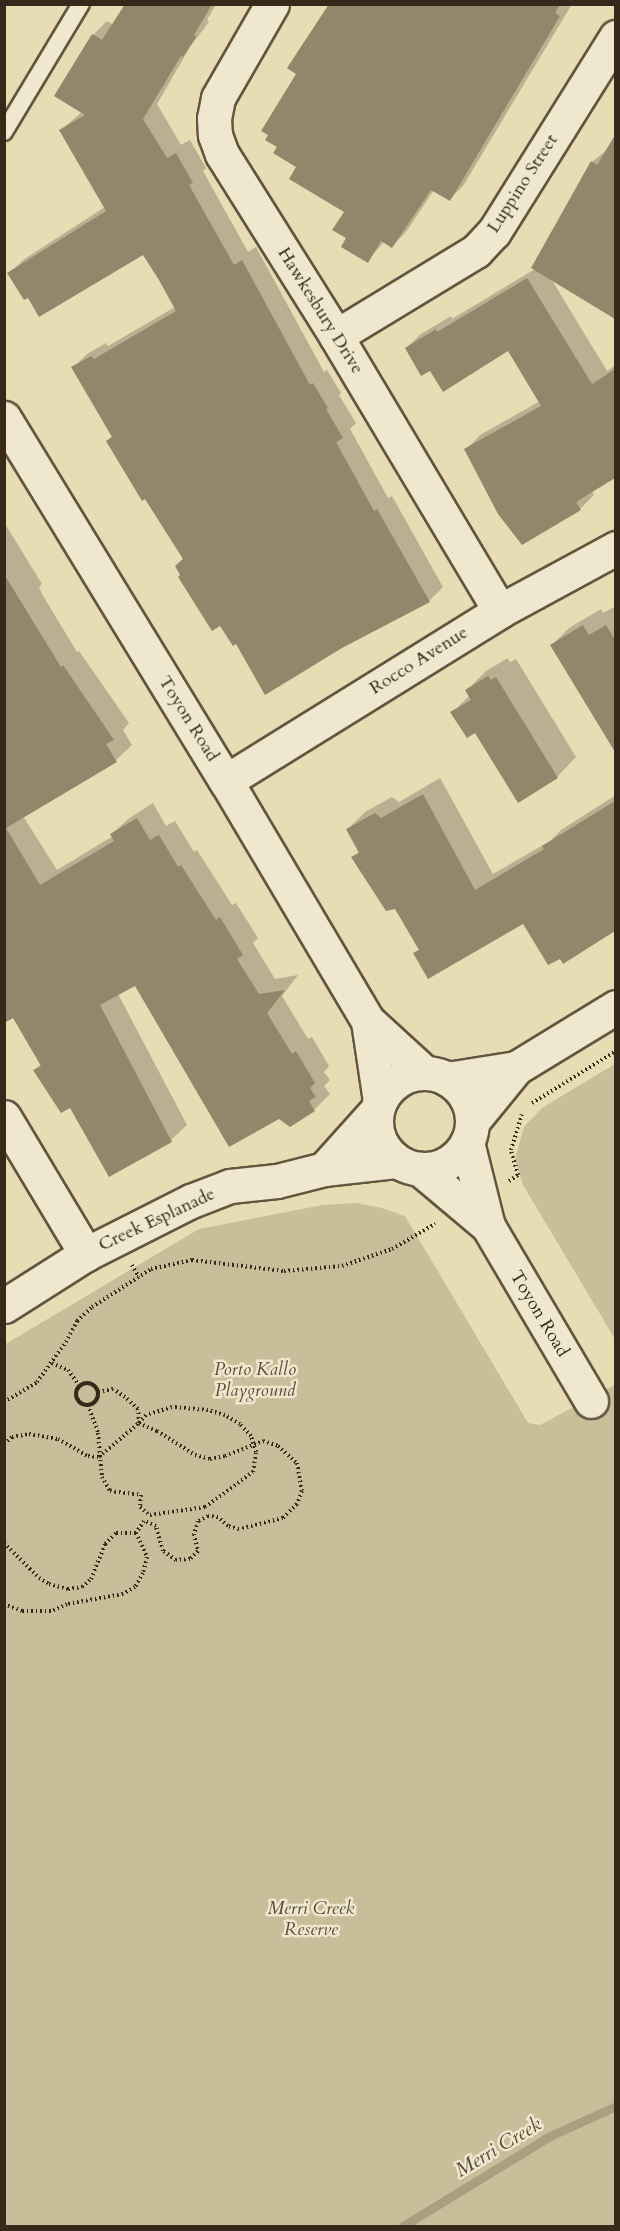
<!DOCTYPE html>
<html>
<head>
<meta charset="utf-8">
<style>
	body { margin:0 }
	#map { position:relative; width:620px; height:2231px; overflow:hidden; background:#e7dcb4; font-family:Cardo,serif }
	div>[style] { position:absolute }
	.green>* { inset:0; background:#c9bd9a }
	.shadow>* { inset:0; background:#0003 }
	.stream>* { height:9px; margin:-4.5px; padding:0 4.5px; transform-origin:4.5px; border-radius:4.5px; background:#ab9f7f }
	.building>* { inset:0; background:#93866a }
	.path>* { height:4px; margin-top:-2px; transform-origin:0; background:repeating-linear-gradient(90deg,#372819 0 1.5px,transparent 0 4.5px) }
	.path>.ring { margin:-2px; padding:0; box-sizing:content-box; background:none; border:4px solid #372819; border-radius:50% }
	.roads { filter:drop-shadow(2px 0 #635540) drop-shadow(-2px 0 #635540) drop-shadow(0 2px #635540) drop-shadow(0 -2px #635540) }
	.service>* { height:16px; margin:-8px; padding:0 8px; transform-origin:8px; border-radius:8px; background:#efe8ce }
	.minor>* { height:33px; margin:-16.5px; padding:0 16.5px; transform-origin:16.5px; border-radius:16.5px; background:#efe8ce }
	.tertiary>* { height:33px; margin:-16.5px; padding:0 16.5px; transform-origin:16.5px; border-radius:16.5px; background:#efe8ce }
	.tertiary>.ring { margin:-16.5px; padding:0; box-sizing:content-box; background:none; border:33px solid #efe8ce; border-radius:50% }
	span { translate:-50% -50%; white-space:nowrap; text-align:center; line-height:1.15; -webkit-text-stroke:5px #efe8ce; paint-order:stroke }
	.street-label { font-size:18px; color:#372819 }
	.park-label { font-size:18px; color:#5c4d39; font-style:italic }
	.water-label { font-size:20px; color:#5a4c38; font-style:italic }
	.frame { position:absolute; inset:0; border:6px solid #372819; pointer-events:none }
</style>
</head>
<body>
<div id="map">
	<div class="green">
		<div style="clip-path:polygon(615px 1064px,615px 1339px,523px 1185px,515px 1159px,524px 1127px,542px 1108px)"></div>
		<div style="clip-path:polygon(356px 1203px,382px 1208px,405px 1216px,528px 1423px,540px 1425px,615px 1385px,615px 2226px,5px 2226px,4px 1345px,199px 1229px,323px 1205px)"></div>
	</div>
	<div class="shadow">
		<div style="clip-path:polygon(128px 4px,216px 4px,207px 20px,209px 22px,190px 47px,157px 104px,181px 145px,190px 140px,206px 168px,203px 171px,248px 252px,256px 247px,324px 372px,327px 370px,341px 393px,339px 395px,356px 423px,350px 429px,388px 498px,392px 496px,443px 587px,429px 601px,237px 642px,108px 441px,113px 436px,73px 368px,87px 354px,106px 343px,108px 346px,175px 307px,144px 253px,9px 274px,23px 260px,105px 207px,61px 130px,82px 112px,93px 35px,107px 21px,114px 25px)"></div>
		<div style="clip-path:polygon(331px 4px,572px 4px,463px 186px,450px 199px,434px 190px,406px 232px,392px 246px,385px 241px,367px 261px,348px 238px,346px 211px,298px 166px,298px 73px)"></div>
		<div style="clip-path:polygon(616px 138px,616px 317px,550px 277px,607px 371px,616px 365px,616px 477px,592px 491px,594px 495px,580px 509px,466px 450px,480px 435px,540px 401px,508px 348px,431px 369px,406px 348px,421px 334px,451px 316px,452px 319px,535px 269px,592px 162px,608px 149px)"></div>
		<div style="clip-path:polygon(4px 522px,42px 584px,39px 587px,42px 594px,77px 652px,79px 651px,129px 723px,123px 730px,132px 745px,116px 760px,23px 816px,57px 870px,113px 836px,112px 834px,128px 819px,153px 803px,166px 826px,175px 821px,194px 852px,197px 850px,232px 905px,236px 903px,258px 938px,253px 943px,275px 979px,298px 975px,282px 996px,308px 1039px,312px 1037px,329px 1066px,324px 1072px,330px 1080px,324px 1086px,330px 1094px,314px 1110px,136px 984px,118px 994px,187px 1125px,171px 1140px,110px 1175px,71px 1106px,35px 1070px,41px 1064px,13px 1016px,4px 1020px)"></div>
		<div style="clip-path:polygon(616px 606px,616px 745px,614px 746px,552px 645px,569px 628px,601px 609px,603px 613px)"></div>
		<div style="clip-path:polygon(508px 658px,510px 662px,516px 659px,576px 757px,557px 777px,475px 731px,452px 713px,470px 695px,467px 690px,486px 671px)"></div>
		<div style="clip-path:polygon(440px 778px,493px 874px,550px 841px,561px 830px,616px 795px,616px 930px,564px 962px,524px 922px,415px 954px,420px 948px,396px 907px,353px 857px,360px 851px,348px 829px,365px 812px,392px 797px,399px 802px)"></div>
	</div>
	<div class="stream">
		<div style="left:403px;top:2226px;width:172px;rotate:-31.5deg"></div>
		<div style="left:550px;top:2136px;width:72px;rotate:-24.4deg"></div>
	</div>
	<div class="building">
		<div style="clip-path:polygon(125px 4px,212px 4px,194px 35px,196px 37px,183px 57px,181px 56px,143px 119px,167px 158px,176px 153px,193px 183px,189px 185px,234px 265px,242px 260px,310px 385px,313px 383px,328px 408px,326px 409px,343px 438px,336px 442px,374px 511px,377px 509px,430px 602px,342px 648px,265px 695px,236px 644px,233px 646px,220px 626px,212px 631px,178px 577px,180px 575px,175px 566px,183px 559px,145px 499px,142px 501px,106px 441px,112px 437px,71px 367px,91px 356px,94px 359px,176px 311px,159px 280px,143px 255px,39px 317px,28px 298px,24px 300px,7px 273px,106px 211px,59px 130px,85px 115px,54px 96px,92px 34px,102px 40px)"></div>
		<div style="clip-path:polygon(329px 4px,560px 4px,555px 13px,560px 16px,450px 201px,431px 190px,392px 248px,381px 241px,368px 263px,341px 247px,346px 238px,332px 230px,344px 212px,289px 179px,296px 167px,273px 153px,277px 147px,265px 140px,268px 135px,261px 131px,296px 74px,287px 68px)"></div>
		<div style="clip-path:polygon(615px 135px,615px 319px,531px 268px,591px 161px,597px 165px)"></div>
		<div style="clip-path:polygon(527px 278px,592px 384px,615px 369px,615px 478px,576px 502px,581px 510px,522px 545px,498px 514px,464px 449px,541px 406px,508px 351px,443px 392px,430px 371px,421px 376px,405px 348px,436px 329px,437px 332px)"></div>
		<div style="clip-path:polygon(4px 574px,61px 667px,63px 665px,114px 740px,106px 744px,117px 762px,6px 828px,40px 885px,114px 841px,110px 834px,137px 818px,150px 840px,159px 835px,178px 867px,181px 865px,216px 920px,220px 917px,243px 955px,237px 959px,259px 994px,285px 990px,267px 1013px,292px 1054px,296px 1051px,315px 1083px,310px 1088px,316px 1097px,309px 1101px,315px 1111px,290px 1127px,279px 1119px,229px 1147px,135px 986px,100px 1005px,172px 1142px,109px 1177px,70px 1108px,61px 1113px,33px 1070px,41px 1066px,13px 1018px,4px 1023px)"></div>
		<div style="clip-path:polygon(583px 625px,589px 635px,606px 625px,615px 640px,615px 752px,550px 645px)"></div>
		<div style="clip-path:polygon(488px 676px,491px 680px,496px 677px,558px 778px,518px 803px,475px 733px,467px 738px,450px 712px,471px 700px,465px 690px)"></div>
		<div style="clip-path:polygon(423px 794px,475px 890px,544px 849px,542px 846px,615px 801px,615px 931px,563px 964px,560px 959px,548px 965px,523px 924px,428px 979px,413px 953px,419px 950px,395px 909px,386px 911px,351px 857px,359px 853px,346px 829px,375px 813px,381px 818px)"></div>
	</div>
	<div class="path">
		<div style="left:532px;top:1103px;width:99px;rotate:-31.8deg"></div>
		<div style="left:509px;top:1181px;width:11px;rotate:-34deg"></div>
		<div style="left:518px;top:1175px;width:26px;rotate:-106deg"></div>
		<div style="left:511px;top:1150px;width:37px;rotate:-73deg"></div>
		<div style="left:132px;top:1265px;width:14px;rotate:60deg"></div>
		<div style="left:52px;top:1363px;width:17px;rotate:24deg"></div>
		<div style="left:68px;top:1370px;width:19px;rotate:54deg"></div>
		<div class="ring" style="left:76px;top:1383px;width:18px;height:18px"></div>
		<div style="left:4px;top:1402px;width:39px;rotate:-31deg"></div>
		<div style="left:37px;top:1382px;width:49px;rotate:-54.1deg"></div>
		<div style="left:66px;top:1342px;width:24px;rotate:-62deg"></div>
		<div style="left:77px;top:1321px;width:21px;rotate:-43deg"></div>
		<div style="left:92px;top:1307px;width:70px;rotate:-32.8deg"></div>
		<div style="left:151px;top:1269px;width:42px;rotate:-12.4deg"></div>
		<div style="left:192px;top:1260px;width:93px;rotate:6.8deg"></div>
		<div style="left:284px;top:1271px;width:58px;rotate:-4.9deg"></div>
		<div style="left:342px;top:1266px;width:53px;rotate:-18.8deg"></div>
		<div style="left:392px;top:1249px;width:50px;rotate:-30.2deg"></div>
		<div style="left:88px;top:1405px;width:30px;rotate:70deg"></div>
		<div style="left:98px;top:1433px;width:44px;rotate:84.8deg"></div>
		<div style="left:102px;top:1477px;width:16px;rotate:60deg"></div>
		<div style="left:110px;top:1491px;width:31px;rotate:7deg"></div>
		<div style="left:141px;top:1495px;width:12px;rotate:95deg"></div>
		<div style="left:140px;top:1507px;width:13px;rotate:39deg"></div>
		<div style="left:150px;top:1515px;width:56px;rotate:-8.3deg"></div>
		<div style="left:205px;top:1507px;width:59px;rotate:-36.1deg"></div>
		<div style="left:253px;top:1472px;width:20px;rotate:-81deg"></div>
		<div style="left:256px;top:1452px;width:17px;rotate:-107deg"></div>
		<div style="left:251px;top:1436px;width:16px;rotate:-133deg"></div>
		<div style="left:240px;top:1424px;width:17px;rotate:-149deg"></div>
		<div style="left:225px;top:1415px;width:18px;rotate:-164deg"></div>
		<div style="left:208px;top:1410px;width:36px;rotate:-175deg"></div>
		<div style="left:172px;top:1407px;width:27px;rotate:163deg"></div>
		<div style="left:146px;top:1415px;width:11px;rotate:131deg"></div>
		<div style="left:139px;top:1423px;width:14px;rotate:-94deg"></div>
		<div style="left:138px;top:1409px;width:18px;rotate:-137deg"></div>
		<div style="left:125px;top:1397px;width:14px;rotate:-146deg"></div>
		<div style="left:113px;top:1389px;width:15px;rotate:169deg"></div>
		<div style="left:4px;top:1444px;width:11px;rotate:-41deg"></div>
		<div style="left:12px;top:1437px;width:17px;rotate:-10deg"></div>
		<div style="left:29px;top:1434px;width:29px;rotate:10deg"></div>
		<div style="left:58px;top:1439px;width:34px;rotate:30deg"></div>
		<div style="left:88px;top:1456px;width:11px;rotate:5deg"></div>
		<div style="left:99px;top:1457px;width:52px;rotate:-40.4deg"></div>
		<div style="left:139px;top:1423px;width:20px;rotate:24deg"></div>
		<div style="left:157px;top:1431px;width:45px;rotate:32.3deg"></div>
		<div style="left:195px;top:1455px;width:16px;rotate:15deg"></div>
		<div style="left:210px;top:1459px;width:15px;rotate:-11deg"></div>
		<div style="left:225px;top:1456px;width:41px;rotate:-21.5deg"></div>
		<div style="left:263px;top:1441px;width:16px;rotate:18deg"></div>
		<div style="left:278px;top:1446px;width:25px;rotate:42deg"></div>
		<div style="left:297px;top:1463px;width:28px;rotate:80deg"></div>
		<div style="left:302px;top:1491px;width:14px;rotate:111deg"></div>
		<div style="left:297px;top:1504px;width:20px;rotate:135deg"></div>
		<div style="left:283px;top:1518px;width:45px;rotate:166deg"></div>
		<div style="left:239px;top:1529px;width:11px;rotate:-165deg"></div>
		<div style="left:228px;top:1526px;width:13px;rotate:-138deg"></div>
		<div style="left:218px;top:1517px;width:10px;rotate:-174deg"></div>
		<div style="left:208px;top:1516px;width:11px;rotate:153deg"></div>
		<div style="left:198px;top:1521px;width:14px;rotate:107deg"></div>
		<div style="left:194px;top:1534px;width:17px;rotate:77deg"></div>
		<div style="left:198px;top:1551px;width:11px;rotate:135deg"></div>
		<div style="left:190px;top:1559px;width:14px;rotate:176deg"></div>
		<div style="left:176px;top:1560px;width:16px;rotate:-145deg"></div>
		<div style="left:163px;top:1551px;width:26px;rotate:-106deg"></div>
		<div style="left:156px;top:1526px;width:13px;rotate:-157deg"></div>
		<div style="left:144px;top:1521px;width:14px;rotate:124deg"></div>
		<div style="left:4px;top:1543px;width:49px;rotate:45deg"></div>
		<div style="left:39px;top:1578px;width:12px;rotate:31deg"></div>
		<div style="left:49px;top:1584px;width:20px;rotate:15deg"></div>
		<div style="left:68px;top:1589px;width:14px;rotate:-8deg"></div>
		<div style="left:82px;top:1587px;width:12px;rotate:-42deg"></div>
		<div style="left:91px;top:1579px;width:38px;rotate:-68deg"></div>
		<div style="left:105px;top:1544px;width:16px;rotate:-45deg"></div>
		<div style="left:116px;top:1533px;width:20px"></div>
		<div style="left:136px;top:1533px;width:26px;rotate:65deg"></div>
		<div style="left:147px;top:1557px;width:16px;rotate:104deg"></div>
		<div style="left:143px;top:1573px;width:16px;rotate:120deg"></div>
		<div style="left:135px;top:1587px;width:14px;rotate:150deg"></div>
		<div style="left:123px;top:1594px;width:57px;rotate:169.9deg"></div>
		<div style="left:67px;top:1604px;width:17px;rotate:156deg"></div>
		<div style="left:51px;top:1611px;width:29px;rotate:180deg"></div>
		<div style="left:22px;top:1611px;width:19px;rotate:-159deg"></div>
	</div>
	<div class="roads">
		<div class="service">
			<div style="left:4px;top:132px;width:149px;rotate:-59deg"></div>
		</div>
		<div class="minor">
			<div style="left:272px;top:4px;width:108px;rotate:119.9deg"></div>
			<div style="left:218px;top:98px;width:20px;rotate:101deg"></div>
			<div style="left:214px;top:118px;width:17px;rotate:87deg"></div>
			<div style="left:215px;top:135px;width:20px;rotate:70deg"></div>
			<div style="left:222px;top:154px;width:215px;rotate:57.9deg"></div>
			<div style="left:336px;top:336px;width:320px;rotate:59.2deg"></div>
			<div style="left:336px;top:336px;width:164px;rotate:-31.3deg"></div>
			<div style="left:476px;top:251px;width:26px;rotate:-47deg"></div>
			<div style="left:494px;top:232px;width:230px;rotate:-58deg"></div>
			<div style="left:226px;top:781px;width:322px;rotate:-31.8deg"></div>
			<div style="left:500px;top:611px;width:132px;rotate:-28.5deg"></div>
			<div style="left:447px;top:1079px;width:70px;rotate:-9.1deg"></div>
			<div style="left:4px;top:1117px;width:160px;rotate:59.1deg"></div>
			<div style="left:472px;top:1122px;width:70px;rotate:-50.8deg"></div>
			<div style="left:516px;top:1068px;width:117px;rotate:-31.4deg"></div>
			<div style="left:324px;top:1169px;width:79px;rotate:-48.1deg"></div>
			<div style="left:4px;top:1306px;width:97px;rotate:-32.4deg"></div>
			<div style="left:86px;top:1254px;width:118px;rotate:-26.8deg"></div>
			<div style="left:191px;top:1201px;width:42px;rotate:-21deg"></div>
			<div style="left:230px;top:1186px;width:47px;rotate:-6.1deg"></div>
			<div style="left:277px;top:1181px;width:49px;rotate:-14.3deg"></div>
			<div style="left:324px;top:1169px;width:72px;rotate:-6.3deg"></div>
		</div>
		<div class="tertiary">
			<div style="left:4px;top:418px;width:426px;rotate:58.6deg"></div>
			<div style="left:226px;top:781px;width:279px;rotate:59.4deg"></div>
			<div style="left:368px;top:1021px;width:77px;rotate:42.4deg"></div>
			<div style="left:368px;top:1021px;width:81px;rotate:81.5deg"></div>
			<div class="ring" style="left:376px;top:1073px;width:63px;height:63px"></div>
			<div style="left:467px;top:1142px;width:87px;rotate:76deg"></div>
			<div style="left:488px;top:1226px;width:203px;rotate:59.5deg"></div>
			<div style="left:420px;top:1169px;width:89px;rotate:40deg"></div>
		</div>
	</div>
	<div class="street-label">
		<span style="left:523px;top:184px;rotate:-57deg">Luppino Street</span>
		<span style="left:320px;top:311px;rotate:58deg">Hawkesbury Drive</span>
		<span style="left:419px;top:661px;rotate:-32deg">Rocco Avenue</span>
		<span style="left:188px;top:719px;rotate:58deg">Toyon Road</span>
		<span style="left:157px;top:1220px;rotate:-25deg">Creek Esplanade</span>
		<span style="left:539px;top:1314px;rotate:59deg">Toyon Road</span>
	</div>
	<div class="park-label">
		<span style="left:255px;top:1381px">Porto Kallo<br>Playground</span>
		<span style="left:311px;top:1920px">Merri Creek<br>Reserve</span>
	</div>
	<div class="water-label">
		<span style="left:498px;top:2147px;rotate:-31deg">Merri Creek</span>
	</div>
	<div class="frame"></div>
</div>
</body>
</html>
